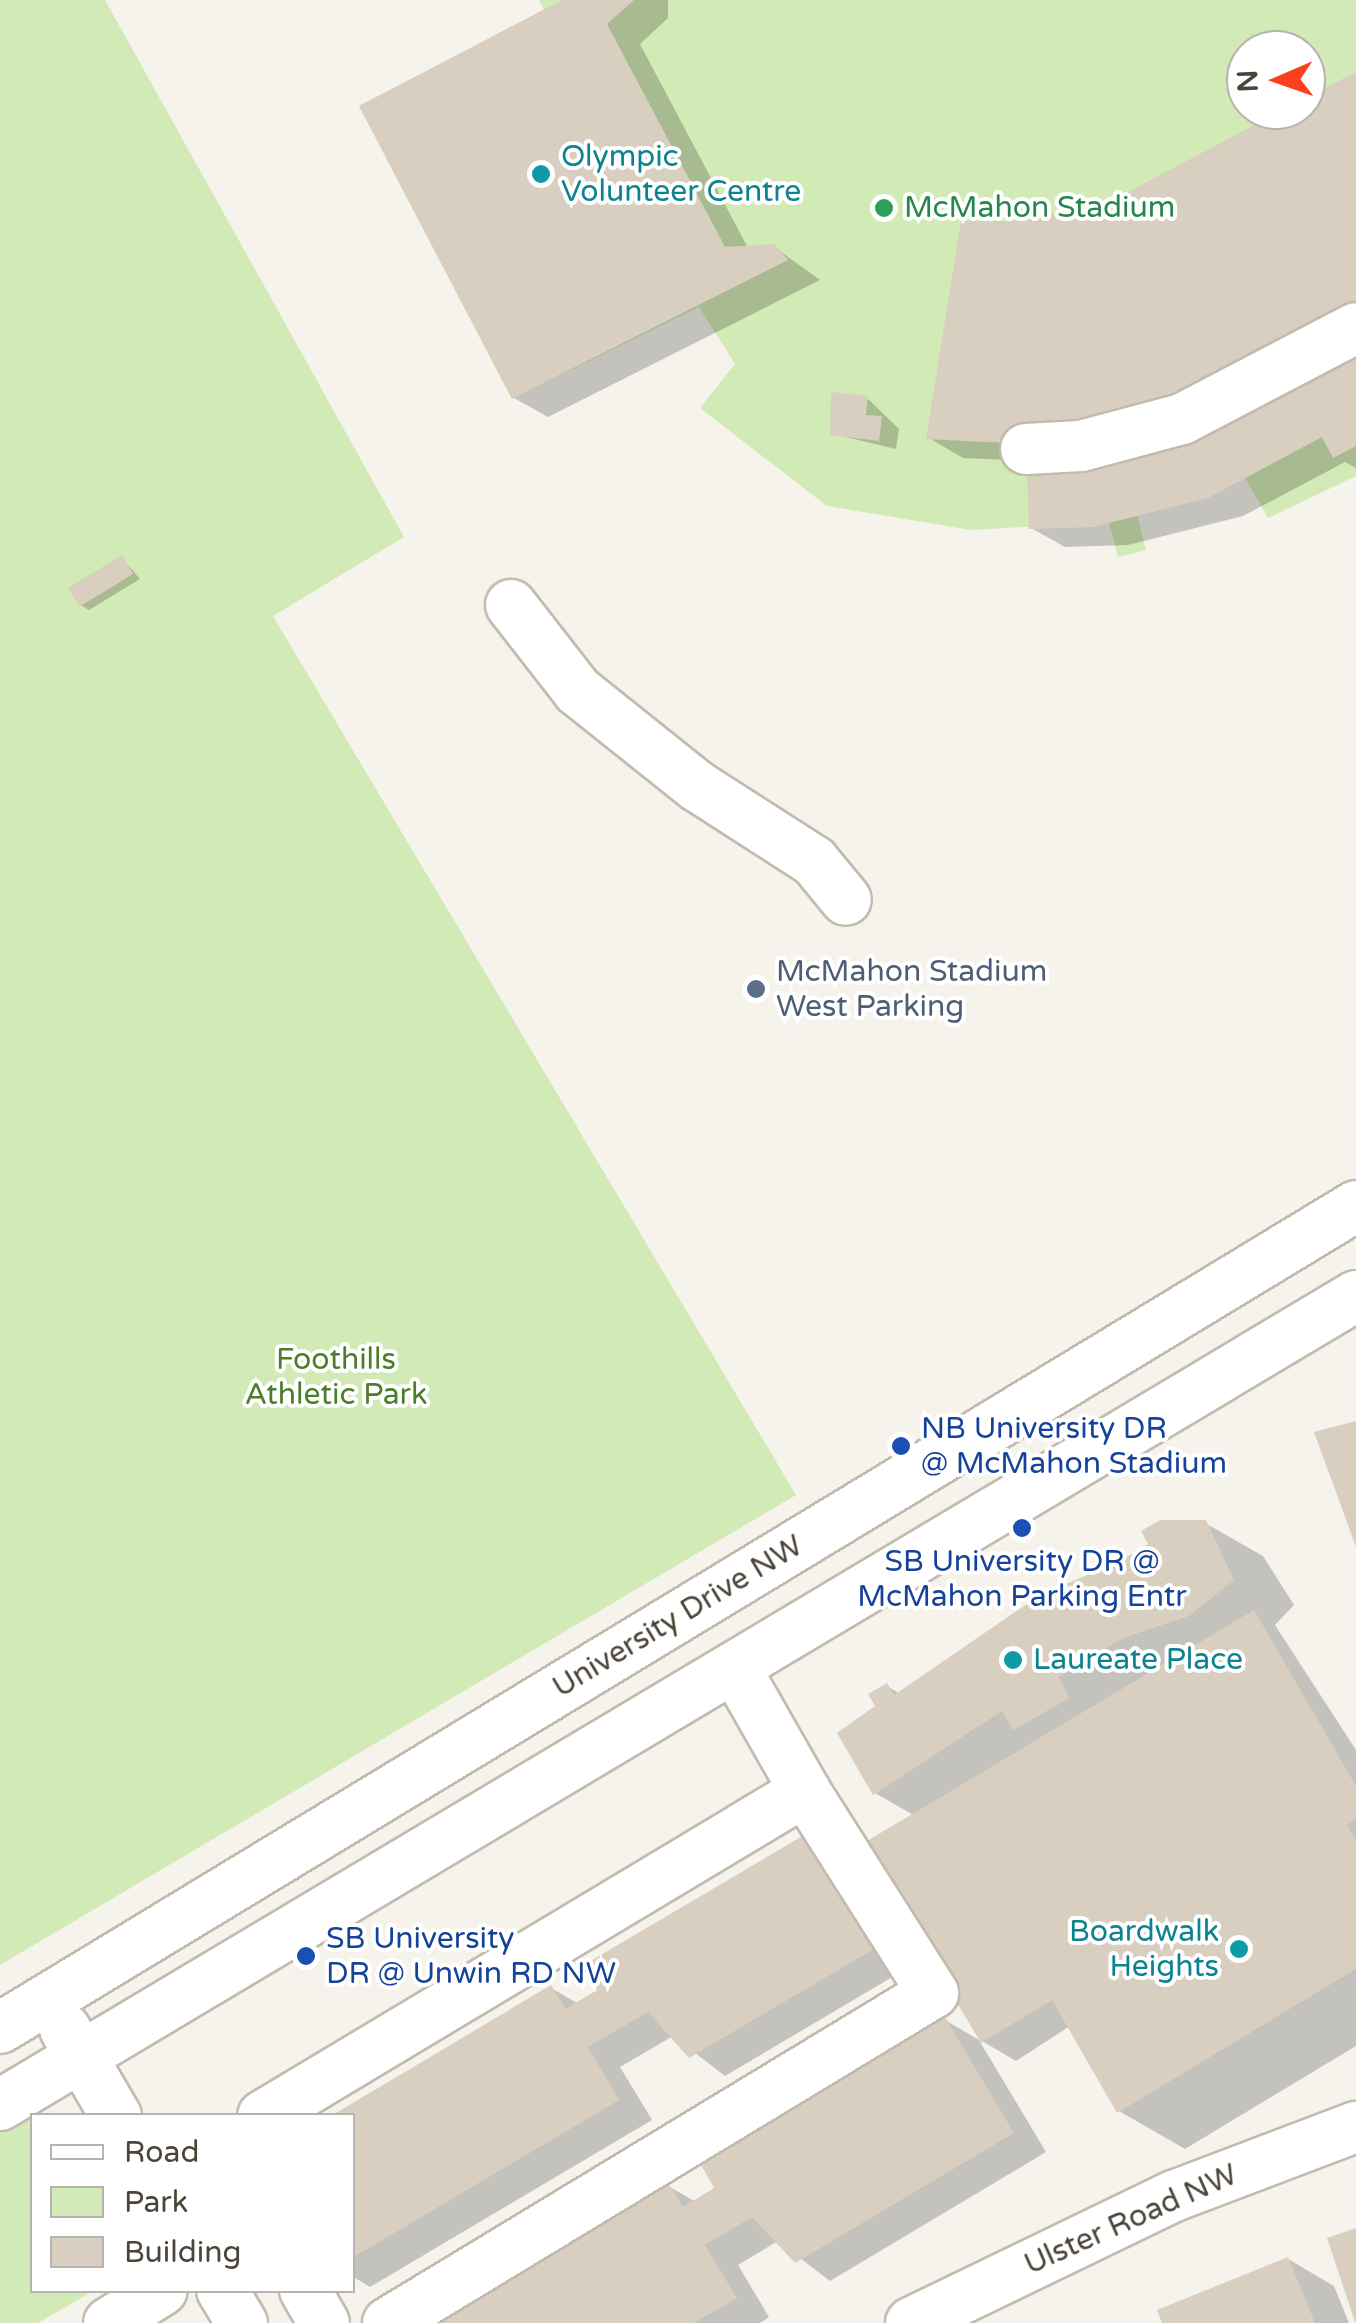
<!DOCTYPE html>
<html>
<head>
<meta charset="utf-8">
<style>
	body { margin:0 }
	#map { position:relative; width:1356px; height:2323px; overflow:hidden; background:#f6f3ec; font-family:"Varela Round",sans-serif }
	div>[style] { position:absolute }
	.green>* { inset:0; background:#d2eab5 }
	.shadow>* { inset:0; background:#0003 }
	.building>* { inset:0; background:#d8cfc1 }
	.roads { filter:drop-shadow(2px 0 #c2bbae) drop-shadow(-2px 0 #c2bbae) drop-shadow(0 2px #c2bbae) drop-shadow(0 -2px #c2bbae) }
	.minor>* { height:50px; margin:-25px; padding:0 25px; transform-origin:25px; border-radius:25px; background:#fff }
	.dots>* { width:28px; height:28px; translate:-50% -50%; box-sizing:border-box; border:5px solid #fff; border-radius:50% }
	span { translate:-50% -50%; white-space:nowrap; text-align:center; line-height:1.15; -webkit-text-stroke:8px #fff; paint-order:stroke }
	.culture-label { font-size:30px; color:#0d838f }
	.left { translate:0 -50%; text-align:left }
	.right { translate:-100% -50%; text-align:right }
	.leisure-label { font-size:30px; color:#27864d }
	.service-label { font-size:30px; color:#4e5e75 }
	.park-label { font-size:30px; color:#4a7f2a }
	.transit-label { font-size:30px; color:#164399 }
	.street-label { font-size:30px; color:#4b4439 }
	.legend { position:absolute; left:30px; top:2113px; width:325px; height:180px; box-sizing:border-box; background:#fff; border:2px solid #b7b4b0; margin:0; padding:12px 18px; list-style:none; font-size:30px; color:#4b4439 }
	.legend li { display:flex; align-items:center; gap:20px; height:50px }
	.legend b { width:50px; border:2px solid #b7b4b0 }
	.north { position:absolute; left:1226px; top:30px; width:100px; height:100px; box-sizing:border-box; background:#fff; border:2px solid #b7b4b0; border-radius:50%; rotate:268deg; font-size:28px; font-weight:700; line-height:40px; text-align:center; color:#4b4439 }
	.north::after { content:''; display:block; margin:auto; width:35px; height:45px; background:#fc3f1d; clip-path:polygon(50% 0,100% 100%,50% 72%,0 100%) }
</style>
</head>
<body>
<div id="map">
	<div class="green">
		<div style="clip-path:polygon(0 0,105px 0,404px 537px,273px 616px,796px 1495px,0 1965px)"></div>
		<div style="clip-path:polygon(evenodd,539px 0,1356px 0,1356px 476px,1268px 518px,1244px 476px,1137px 515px,1146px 550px,1118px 557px,1109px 522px,971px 530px,827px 506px,700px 408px,735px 364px,699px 307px,512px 399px,359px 106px,544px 10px,539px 0,1246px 50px,1306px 50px,1306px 110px,1246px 110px,1246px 50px)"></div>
		<div style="clip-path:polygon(32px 2117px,32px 2290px,93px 2291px,38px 2323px,0 2323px,0 2128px)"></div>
	</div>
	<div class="shadow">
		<div style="clip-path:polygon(568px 0,668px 0,668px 18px,640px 44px,748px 248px,773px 246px,820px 280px,548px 417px,514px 398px)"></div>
		<div style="clip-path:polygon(1356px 76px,1356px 468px,1345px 462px,1243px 516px,1128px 545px,1065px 547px,1031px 528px,1029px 461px,963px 458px,929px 438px,1020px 223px,1110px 205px)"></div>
		<div style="clip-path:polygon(867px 398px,899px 429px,896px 449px,833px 434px)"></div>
		<div style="clip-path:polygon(122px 558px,140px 579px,89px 610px,81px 605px)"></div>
		<div style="clip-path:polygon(1205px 1523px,1263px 1556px,1294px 1605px,1275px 1625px,1356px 1750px,1356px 2046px,1185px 2149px,1119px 2111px,1070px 2026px,1016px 2061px,982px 2041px,915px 1816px,875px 1793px,887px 1686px,900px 1694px)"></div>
		<div style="clip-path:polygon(816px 1831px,916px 1963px,725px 2076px,673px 2036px,620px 2067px,652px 2120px,370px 2287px,352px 2276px,352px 2116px,551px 1988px,579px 2004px)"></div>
		<div style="clip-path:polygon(945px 2020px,979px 2040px,1046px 2152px,830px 2281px,778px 2241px,738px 2265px,769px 2317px,760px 2323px,437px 2323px,668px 2186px,696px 2202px)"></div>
		<div style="clip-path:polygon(1288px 2259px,1334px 2286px,1349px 2323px,1165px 2323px)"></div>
	</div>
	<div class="building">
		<div style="clip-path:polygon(562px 0,634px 0,607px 24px,725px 247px,774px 244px,788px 260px,512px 399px,359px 106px)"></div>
		<div style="clip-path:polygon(1356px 72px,1356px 446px,1333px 458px,1322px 437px,1208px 498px,1093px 527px,1029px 529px,1026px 444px,926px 439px,961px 221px,1019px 221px,1109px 202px,1283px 110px,1306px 110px,1306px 98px)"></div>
		<div style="clip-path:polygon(831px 392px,868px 396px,866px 415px,882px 416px,879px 441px,830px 435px)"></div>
		<div style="clip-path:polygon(122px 555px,133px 574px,79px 607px,68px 588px)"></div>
		<div style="clip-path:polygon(1356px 1421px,1356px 1547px,1314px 1432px)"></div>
		<div style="clip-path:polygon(1160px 1520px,1206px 1520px,1234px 1580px,1189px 1616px,1123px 1638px,1058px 1677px,1070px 1698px,1013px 1730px,1002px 1711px,873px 1795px,837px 1733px,875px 1706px,868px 1694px,887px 1683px,894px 1695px,1040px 1595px,1118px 1562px,1148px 1544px,1141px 1531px)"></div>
		<div style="clip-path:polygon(1254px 1610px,1356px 1786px,1356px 1819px,1347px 1825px,1356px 1841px,1356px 1969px,1117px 2113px,1052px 2000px,981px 2043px,862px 1844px)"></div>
		<div style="clip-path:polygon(816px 1828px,884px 1943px,689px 2058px,648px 2012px,588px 2047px,619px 2100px,352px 2258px,352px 2116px,331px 2116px,551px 1985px,566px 2009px,597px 1990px,582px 1966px)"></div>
		<div style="clip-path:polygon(945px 2017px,1014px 2133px,795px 2263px,752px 2217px,705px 2245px,737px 2298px,694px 2323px,432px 2323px,668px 2183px,683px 2207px,714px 2188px,700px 2163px)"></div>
		<div style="clip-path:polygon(1356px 2228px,1356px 2321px,1355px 2322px,1327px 2238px)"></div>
		<div style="clip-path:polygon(1288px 2257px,1315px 2323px,1162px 2323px,1157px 2310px)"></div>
	</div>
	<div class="roads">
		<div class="minor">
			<div style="left:1026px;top:449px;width:55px;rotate:-3.1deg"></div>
			<div style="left:1081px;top:446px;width:105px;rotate:-15deg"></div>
			<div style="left:1182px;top:419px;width:196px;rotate:-27.6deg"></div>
			<div style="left:511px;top:605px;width:109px;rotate:52.1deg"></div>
			<div style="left:578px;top:691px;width:152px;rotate:38.6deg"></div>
			<div style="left:697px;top:786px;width:139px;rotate:32.7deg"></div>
			<div style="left:814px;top:861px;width:50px;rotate:50.6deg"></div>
			<div style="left:0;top:2028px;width:1586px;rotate:-31.22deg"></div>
			<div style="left:65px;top:2029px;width:101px;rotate:59.6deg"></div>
			<div style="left:0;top:2105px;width:1579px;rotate:-30.82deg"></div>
			<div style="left:263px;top:2116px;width:632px;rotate:-30.95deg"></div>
			<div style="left:805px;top:1791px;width:139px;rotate:-119.7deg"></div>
			<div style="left:222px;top:2290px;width:39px;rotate:59deg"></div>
			<div style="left:305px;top:2290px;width:38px;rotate:60deg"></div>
			<div style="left:109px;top:2323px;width:62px;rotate:-31.9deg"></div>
			<div style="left:388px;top:2323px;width:637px;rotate:-31.2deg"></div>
			<div style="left:933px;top:1993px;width:239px;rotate:-122.4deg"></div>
			<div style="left:911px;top:2323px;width:292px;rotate:-25.8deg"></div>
			<div style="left:1174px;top:2196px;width:195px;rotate:-20.8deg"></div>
		</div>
	</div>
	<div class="dots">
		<div style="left:541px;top:174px;background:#0f9aa8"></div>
		<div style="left:884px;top:208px;background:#2e9e5b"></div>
		<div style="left:756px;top:989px;background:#5c6f8a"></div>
		<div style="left:901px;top:1446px;background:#1a4fb4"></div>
		<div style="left:1022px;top:1528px;background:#1a4fb4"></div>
		<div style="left:1013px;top:1660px;background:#0f9aa8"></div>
		<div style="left:1239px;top:1949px;background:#0f9aa8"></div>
		<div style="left:306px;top:1956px;background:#1a4fb4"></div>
	</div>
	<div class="culture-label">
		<span class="left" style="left:561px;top:174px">Olympic<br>Volunteer Centre</span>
		<span class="left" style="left:1033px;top:1660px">Laureate Place</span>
		<span class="right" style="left:1219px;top:1949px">Boardwalk<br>Heights</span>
	</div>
	<div class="leisure-label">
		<span class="left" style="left:904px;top:208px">McMahon Stadium</span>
	</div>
	<div class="service-label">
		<span class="left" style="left:776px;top:989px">McMahon Stadium<br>West Parking</span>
	</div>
	<div class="park-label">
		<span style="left:336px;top:1377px">Foothills<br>Athletic Park</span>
	</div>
	<div class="transit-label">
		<span class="left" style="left:921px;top:1446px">NB University DR<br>@ McMahon Stadium</span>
		<span style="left:1022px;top:1579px">SB University DR @<br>McMahon Parking Entr</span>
		<span class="left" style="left:326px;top:1956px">SB University<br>DR @ Unwin RD NW</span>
	</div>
	<div class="street-label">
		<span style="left:678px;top:1617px;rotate:-31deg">University Drive NW</span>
		<span style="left:1131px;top:2220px;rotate:-24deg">Ulster Road NW</span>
	</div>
	<ul class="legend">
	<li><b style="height:12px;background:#fff"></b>Road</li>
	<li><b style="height:28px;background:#d2eab5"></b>Park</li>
	<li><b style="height:28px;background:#d8cfc1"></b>Building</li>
	</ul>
	<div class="north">N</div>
</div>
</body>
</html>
